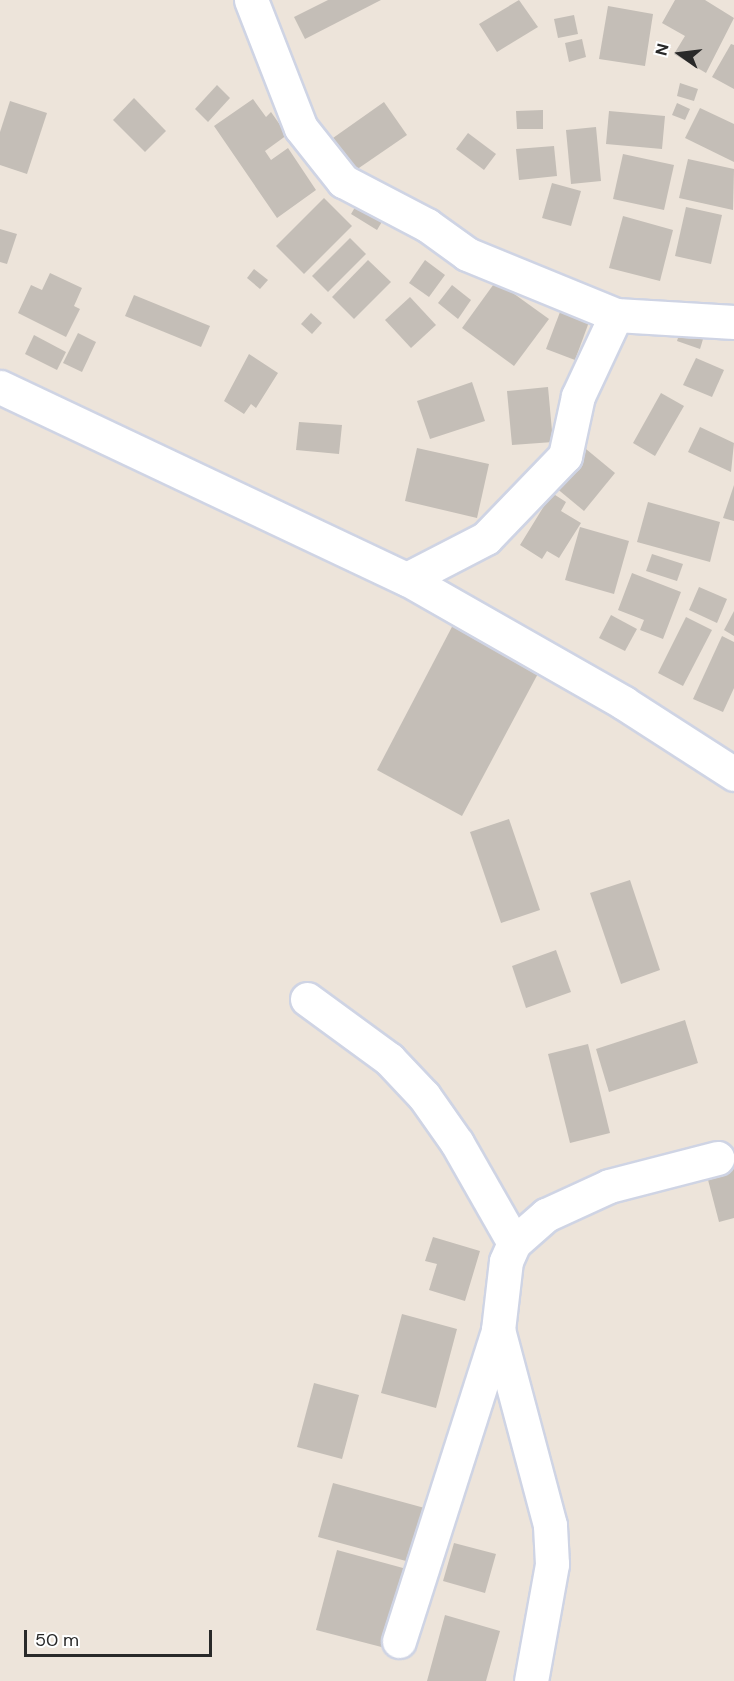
<!DOCTYPE html>
<html>
<head>
<meta charset="utf-8">
<style>
	body { margin:0 }
	#map { position:relative; width:734px; height:1681px; overflow:hidden; background:#ede4da; font-family:"DM Sans",sans-serif }
	div>[style] { position:absolute }
	.building>* { inset:0; background:#c4beb7 }
	.roads { filter:drop-shadow(2px 0 #cfd4e4) drop-shadow(-2px 0 #cfd4e4) drop-shadow(0 2px #cfd4e4) drop-shadow(0 -2px #cfd4e4) }
	.minor>* { height:33px; margin:-16.5px; padding:0 16.5px; transform-origin:16.5px; border-radius:16.5px; background:#fff }
	span { translate:-50% -50%; white-space:nowrap; text-align:center; line-height:1.15; -webkit-text-stroke:5px #fff; paint-order:stroke }
	.north { position:absolute; left:650px; top:24px; width:60px; height:60px; -webkit-text-stroke:4px #fff; paint-order:stroke; rotate:284deg; font-size:16px; font-weight:700; line-height:24px; text-align:center; color:#292929 }
	.north::after { content:''; display:block; margin:auto; width:21px; height:27px; background:#292929; clip-path:polygon(50% 0,100% 100%,50% 72%,0 100%) }
	.scale { position:absolute; left:24px; top:1630px; width:188px; height:27px; box-sizing:border-box; border:3px solid #292929; border-top:0; padding-left:8px; font-size:18px; line-height:21px; white-space:nowrap; color:#292929; -webkit-text-stroke:4px #fff; paint-order:stroke }
</style>
</head>
<body>
<div id="map">
	<div class="building">
		<div style="clip-path:polygon(328px 0,381px 0,305px 39px,294px 17px)"></div>
		<div style="clip-path:polygon(519px 0,538px 27px,497px 52px,479px 24px)"></div>
		<div style="clip-path:polygon(675px 0,705px 0,734px 18px,706px 73px,674px 54px,685px 36px,662px 23px)"></div>
		<div style="clip-path:polygon(608px 6px,653px 14px,645px 66px,599px 59px)"></div>
		<div style="clip-path:polygon(574px 15px,578px 34px,558px 38px,554px 19px)"></div>
		<div style="clip-path:polygon(582px 39px,586px 57px,569px 62px,565px 43px)"></div>
		<div style="clip-path:polygon(731px 44px,734px 45px,734px 89px,712px 77px)"></div>
		<div style="clip-path:polygon(680px 83px,698px 89px,694px 101px,677px 96px)"></div>
		<div style="clip-path:polygon(217px 85px,230px 98px,208px 122px,195px 109px)"></div>
		<div style="clip-path:polygon(134px 98px,166px 131px,145px 152px,113px 120px)"></div>
		<div style="clip-path:polygon(253px 99px,266px 117px,271px 112px,287px 135px,265px 151px,271px 160px,288px 148px,316px 190px,277px 218px,214px 126px)"></div>
		<div style="clip-path:polygon(10px 101px,47px 113px,27px 174px,0 165px,0 132px)"></div>
		<div style="clip-path:polygon(384px 102px,407px 135px,356px 170px,333px 138px)"></div>
		<div style="clip-path:polygon(677px 103px,690px 109px,685px 120px,672px 115px)"></div>
		<div style="clip-path:polygon(700px 108px,734px 124px,734px 162px,685px 138px)"></div>
		<div style="clip-path:polygon(543px 110px,543px 129px,517px 129px,516px 111px)"></div>
		<div style="clip-path:polygon(609px 111px,665px 116px,662px 149px,606px 144px)"></div>
		<div style="clip-path:polygon(596px 127px,601px 181px,571px 184px,566px 130px)"></div>
		<div style="clip-path:polygon(468px 133px,496px 154px,484px 170px,456px 149px)"></div>
		<div style="clip-path:polygon(554px 146px,557px 176px,519px 180px,516px 149px)"></div>
		<div style="clip-path:polygon(623px 154px,674px 165px,664px 210px,613px 199px)"></div>
		<div style="clip-path:polygon(688px 159px,734px 169px,733px 210px,679px 198px)"></div>
		<div style="clip-path:polygon(552px 183px,581px 191px,571px 226px,542px 218px)"></div>
		<div style="clip-path:polygon(324px 198px,352px 226px,304px 274px,276px 246px)"></div>
		<div style="clip-path:polygon(360px 199px,386px 215px,377px 230px,351px 214px)"></div>
		<div style="clip-path:polygon(686px 207px,722px 215px,711px 264px,675px 256px)"></div>
		<div style="clip-path:polygon(623px 216px,673px 230px,660px 281px,609px 268px)"></div>
		<div style="clip-path:polygon(0 229px,17px 234px,7px 264px,0 262px)"></div>
		<div style="clip-path:polygon(350px 238px,366px 254px,328px 292px,312px 276px)"></div>
		<div style="clip-path:polygon(368px 260px,391px 282px,354px 319px,332px 297px)"></div>
		<div style="clip-path:polygon(425px 260px,445px 275px,429px 297px,409px 283px)"></div>
		<div style="clip-path:polygon(254px 269px,268px 280px,260px 289px,247px 278px)"></div>
		<div style="clip-path:polygon(50px 273px,82px 288px,74px 306px,80px 309px,66px 337px,18px 313px,31px 285px,42px 290px)"></div>
		<div style="clip-path:polygon(496px 281px,549px 319px,514px 366px,462px 328px)"></div>
		<div style="clip-path:polygon(452px 285px,471px 300px,458px 319px,438px 303px)"></div>
		<div style="clip-path:polygon(134px 295px,210px 326px,201px 347px,125px 316px)"></div>
		<div style="clip-path:polygon(410px 297px,436px 325px,411px 348px,385px 320px)"></div>
		<div style="clip-path:polygon(560px 312px,589px 322px,575px 360px,546px 349px)"></div>
		<div style="clip-path:polygon(311px 313px,322px 323px,312px 334px,301px 324px)"></div>
		<div style="clip-path:polygon(681px 328px,704px 336px,700px 349px,677px 341px)"></div>
		<div style="clip-path:polygon(78px 333px,96px 342px,82px 372px,63px 363px)"></div>
		<div style="clip-path:polygon(34px 335px,66px 352px,57px 370px,25px 354px)"></div>
		<div style="clip-path:polygon(249px 354px,278px 373px,256px 408px,251px 404px,244px 414px,224px 401px)"></div>
		<div style="clip-path:polygon(696px 358px,724px 370px,712px 397px,683px 385px)"></div>
		<div style="clip-path:polygon(472px 382px,485px 421px,430px 439px,417px 401px)"></div>
		<div style="clip-path:polygon(548px 387px,553px 442px,512px 445px,507px 391px)"></div>
		<div style="clip-path:polygon(661px 393px,684px 406px,655px 456px,633px 443px)"></div>
		<div style="clip-path:polygon(299px 422px,342px 425px,339px 454px,296px 450px)"></div>
		<div style="clip-path:polygon(700px 427px,734px 443px,731px 472px,688px 452px)"></div>
		<div style="clip-path:polygon(417px 448px,489px 464px,477px 518px,405px 501px)"></div>
		<div style="clip-path:polygon(586px 449px,615px 473px,584px 511px,555px 487px)"></div>
		<div style="clip-path:polygon(734px 485px,734px 521px,723px 518px)"></div>
		<div style="clip-path:polygon(552px 493px,566px 502px,561px 511px,581px 523px,559px 558px,547px 551px,542px 559px,520px 545px)"></div>
		<div style="clip-path:polygon(648px 502px,720px 522px,710px 562px,637px 542px)"></div>
		<div style="clip-path:polygon(580px 527px,629px 541px,614px 594px,565px 580px)"></div>
		<div style="clip-path:polygon(652px 554px,683px 564px,677px 581px,646px 571px)"></div>
		<div style="clip-path:polygon(632px 573px,681px 592px,663px 639px,640px 630px,644px 620px,618px 610px)"></div>
		<div style="clip-path:polygon(699px 587px,727px 599px,717px 623px,689px 610px)"></div>
		<div style="clip-path:polygon(734px 611px,734px 636px,724px 630px)"></div>
		<div style="clip-path:polygon(611px 615px,637px 629px,625px 651px,599px 638px)"></div>
		<div style="clip-path:polygon(686px 617px,712px 630px,683px 686px,658px 673px)"></div>
		<div style="clip-path:polygon(454px 623px,541px 668px,462px 816px,377px 770px)"></div>
		<div style="clip-path:polygon(722px 636px,734px 642px,734px 688px,723px 712px,693px 699px)"></div>
		<div style="clip-path:polygon(509px 819px,540px 910px,501px 923px,470px 832px)"></div>
		<div style="clip-path:polygon(630px 880px,660px 970px,621px 984px,590px 893px)"></div>
		<div style="clip-path:polygon(556px 950px,571px 992px,526px 1008px,512px 966px)"></div>
		<div style="clip-path:polygon(685px 1020px,698px 1063px,609px 1092px,596px 1049px)"></div>
		<div style="clip-path:polygon(588px 1044px,610px 1133px,570px 1143px,548px 1054px)"></div>
		<div style="clip-path:polygon(734px 1168px,734px 1218px,719px 1222px,707px 1176px)"></div>
		<div style="clip-path:polygon(433px 1237px,480px 1251px,465px 1301px,429px 1290px,437px 1264px,425px 1261px)"></div>
		<div style="clip-path:polygon(402px 1314px,457px 1329px,436px 1408px,381px 1393px)"></div>
		<div style="clip-path:polygon(314px 1383px,359px 1395px,342px 1459px,297px 1447px)"></div>
		<div style="clip-path:polygon(333px 1483px,432px 1510px,417px 1564px,318px 1537px)"></div>
		<div style="clip-path:polygon(454px 1543px,496px 1554px,485px 1593px,443px 1581px)"></div>
		<div style="clip-path:polygon(337px 1550px,414px 1571px,393px 1650px,316px 1630px)"></div>
		<div style="clip-path:polygon(445px 1615px,500px 1631px,486px 1681px,427px 1681px)"></div>
	</div>
	<div class="roads">
		<div class="minor">
			<div style="left:251px;top:0;width:137px;rotate:68.7deg"></div>
			<div style="left:301px;top:128px;width:68px;rotate:51.6deg"></div>
			<div style="left:343px;top:181px;width:95px;rotate:27.6deg"></div>
			<div style="left:427px;top:225px;width:49px;rotate:35.9deg"></div>
			<div style="left:467px;top:254px;width:161px;rotate:22.3deg"></div>
			<div style="left:616px;top:315px;width:118px;rotate:3.4deg"></div>
			<div style="left:0;top:387px;width:450px;rotate:25.3deg"></div>
			<div style="left:407px;top:579px;width:250px;rotate:29.7deg"></div>
			<div style="left:624px;top:703px;width:131px;rotate:32.8deg"></div>
			<div style="left:407px;top:579px;width:89px;rotate:-27.4deg"></div>
			<div style="left:486px;top:538px;width:114px;rotate:-46.1deg"></div>
			<div style="left:565px;top:456px;width:61px;rotate:-77.8deg"></div>
			<div style="left:578px;top:396px;width:89px;rotate:-64.9deg"></div>
			<div style="left:307px;top:999px;width:102px;rotate:36.2deg"></div>
			<div style="left:389px;top:1059px;width:51px;rotate:46.6deg"></div>
			<div style="left:424px;top:1096px;width:57px;rotate:54.9deg"></div>
			<div style="left:457px;top:1143px;width:115px;rotate:60.3deg"></div>
			<div style="left:399px;top:1641px;width:326px;rotate:-72.3deg"></div>
			<div style="left:531px;top:1681px;width:119px;rotate:-79.8deg"></div>
			<div style="left:552px;top:1564px;width:39px;rotate:-93deg"></div>
			<div style="left:550px;top:1525px;width:202px;rotate:-104.9deg"></div>
			<div style="left:498px;top:1330px;width:69px;rotate:-83.4deg"></div>
			<div style="left:506px;top:1261px;width:20px;rotate:-66deg"></div>
			<div style="left:514px;top:1243px;width:43px;rotate:-41.2deg"></div>
			<div style="left:546px;top:1215px;width:69px;rotate:-24.7deg"></div>
			<div style="left:609px;top:1186px;width:112px;rotate:-14.5deg"></div>
		</div>
	</div>
	<div class="north">N</div>
	<div class="scale">50 m</div>
</div>
</body>
</html>
